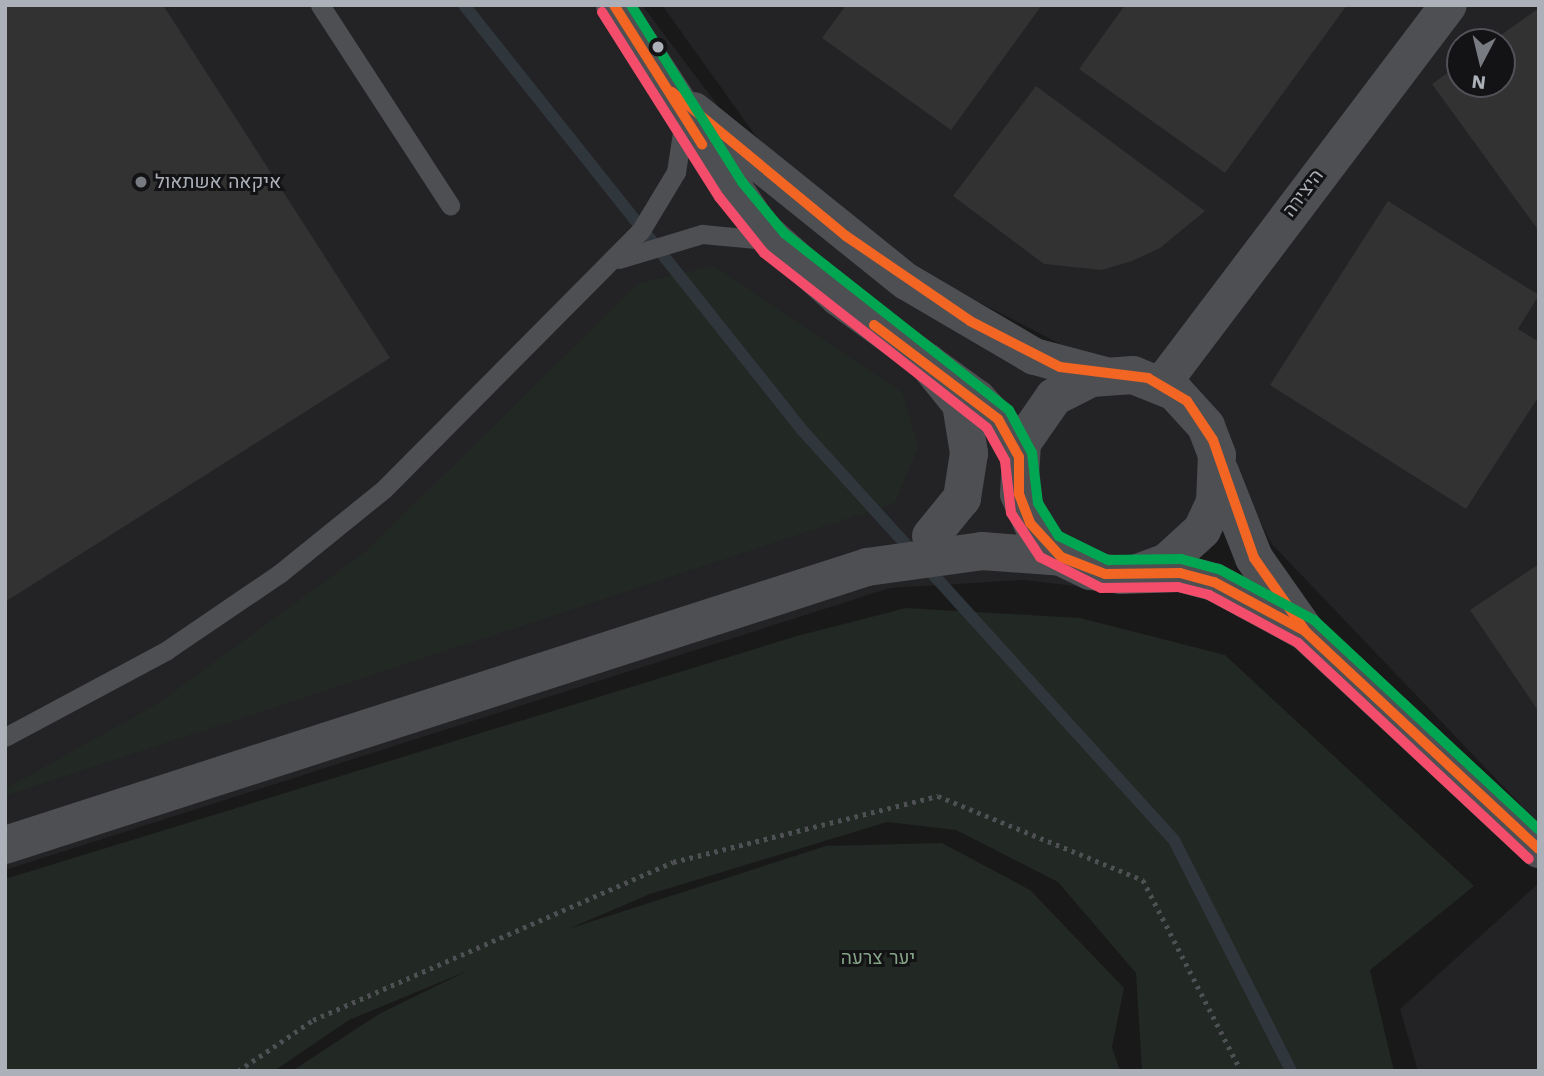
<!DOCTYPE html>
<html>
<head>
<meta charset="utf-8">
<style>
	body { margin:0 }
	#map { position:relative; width:1544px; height:1076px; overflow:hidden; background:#191919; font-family:"Work Sans",Heebo,sans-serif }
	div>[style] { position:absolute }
	.built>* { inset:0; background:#232325 }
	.green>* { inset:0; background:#222823 }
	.stream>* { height:12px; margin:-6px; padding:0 6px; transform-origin:6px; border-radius:6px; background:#2f363c }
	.building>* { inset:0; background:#323233 }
	.path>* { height:4.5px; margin-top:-2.25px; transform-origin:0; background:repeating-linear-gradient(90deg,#4f5053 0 3.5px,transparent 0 8.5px) }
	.service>* { height:19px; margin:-9.5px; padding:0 9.5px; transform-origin:9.5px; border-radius:9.5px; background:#4e4f52 }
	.minor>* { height:37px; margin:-18.5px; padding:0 18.5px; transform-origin:18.5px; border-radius:18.5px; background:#4e4f52 }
	.tertiary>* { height:38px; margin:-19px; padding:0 19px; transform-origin:19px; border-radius:19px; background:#4e4f52 }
	.bus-1>* { height:10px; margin:-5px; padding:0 5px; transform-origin:5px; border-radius:5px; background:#f26522 }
	.bus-2>* { height:10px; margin:-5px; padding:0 5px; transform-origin:5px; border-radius:5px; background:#f44d6c }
	.bus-3>* { height:10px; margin:-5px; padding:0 5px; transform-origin:5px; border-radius:5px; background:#00a651 }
	.dots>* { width:19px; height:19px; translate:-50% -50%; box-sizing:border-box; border:4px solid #131315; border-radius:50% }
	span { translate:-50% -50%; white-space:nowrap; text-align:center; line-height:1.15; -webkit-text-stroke:6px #131315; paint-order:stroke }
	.poi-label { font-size:19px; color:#abb0b9 }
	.left { translate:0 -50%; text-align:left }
	.street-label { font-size:19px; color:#abb0b9 }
	.park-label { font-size:19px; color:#84a386 }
	.frame { position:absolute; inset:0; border:7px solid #abb0b9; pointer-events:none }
	.north { position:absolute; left:1446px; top:28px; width:70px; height:70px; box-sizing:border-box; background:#131315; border:2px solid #505257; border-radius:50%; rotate:187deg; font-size:19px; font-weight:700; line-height:28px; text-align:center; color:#abb0b9 }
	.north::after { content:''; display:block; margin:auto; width:24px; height:32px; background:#787b81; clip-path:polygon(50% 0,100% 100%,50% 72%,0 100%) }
</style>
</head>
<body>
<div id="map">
	<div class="built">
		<div style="clip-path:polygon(evenodd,5px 5px,642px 5px,734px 127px,770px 156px,662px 5px,1539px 5px,1539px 824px,1271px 543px,1195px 388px,1068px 348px,907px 265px,902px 268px,1067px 361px,1172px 387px,1232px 501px,1209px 551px,1125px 592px,1024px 580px,890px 588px,5px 870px,5px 5px,1460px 42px,1502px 42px,1502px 84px,1460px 84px,1460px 42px)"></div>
		<div style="clip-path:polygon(1539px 883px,1539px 1071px,1418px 1071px,1400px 1009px)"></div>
	</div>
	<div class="green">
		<div style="clip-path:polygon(714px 266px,903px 393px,918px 447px,895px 503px,5px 796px,5px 789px,157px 704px,365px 552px,639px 283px)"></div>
		<div style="clip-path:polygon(906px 608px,1080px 618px,1225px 655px,1474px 886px,1370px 970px,1394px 1071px,1142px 1071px,1136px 973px,1058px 882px,956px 830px,887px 822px,650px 894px,568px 929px,826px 846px,942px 843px,1030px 890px,1124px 988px,1112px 1047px,1120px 1071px,292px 1071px,379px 1014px,467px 971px,349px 1020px,274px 1071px,5px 1071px,5px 879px,797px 636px)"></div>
	</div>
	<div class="stream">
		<div style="left:464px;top:5px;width:544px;rotate:51.49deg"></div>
		<div style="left:803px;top:431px;width:552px;rotate:47.79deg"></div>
		<div style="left:1174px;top:840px;width:259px;rotate:63.1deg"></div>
	</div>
	<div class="building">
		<div style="clip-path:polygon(5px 5px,163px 5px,390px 358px,5px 602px)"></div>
		<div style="clip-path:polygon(846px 5px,1042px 5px,951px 130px,822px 38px)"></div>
		<div style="clip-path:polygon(1125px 5px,1347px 5px,1225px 173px,1079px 69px)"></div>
		<div style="clip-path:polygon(1539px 8px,1539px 231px,1432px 84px,1460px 64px,1460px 84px,1502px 84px,1502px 42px,1491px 42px)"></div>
		<div style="clip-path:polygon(1036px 86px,1205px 211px,1160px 248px,1132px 261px,1102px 270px,1044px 264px,953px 196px)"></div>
		<div style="clip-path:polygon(1388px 201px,1539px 295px,1518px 329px,1539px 342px,1539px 396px,1466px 509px,1270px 385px)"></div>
		<div style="clip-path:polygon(1539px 564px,1539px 712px,1470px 610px)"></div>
	</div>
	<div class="path">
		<div style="left:238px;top:1071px;width:91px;rotate:-34.2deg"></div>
		<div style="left:313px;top:1020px;width:393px;rotate:-23.7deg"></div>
		<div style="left:673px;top:862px;width:273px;rotate:-14deg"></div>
		<div style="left:938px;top:796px;width:222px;rotate:22.3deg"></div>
		<div style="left:1143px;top:880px;width:215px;rotate:62.8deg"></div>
	</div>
	<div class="service">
		<div style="left:320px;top:5px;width:239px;rotate:57deg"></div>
		<div style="left:619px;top:259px;width:87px;rotate:-16.8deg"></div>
		<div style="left:702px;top:234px;width:64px;rotate:5.4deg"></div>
		<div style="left:5px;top:737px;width:184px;rotate:-28.2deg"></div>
		<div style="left:167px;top:650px;width:135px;rotate:-34.2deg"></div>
		<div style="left:279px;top:574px;width:135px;rotate:-39deg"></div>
		<div style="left:384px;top:489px;width:365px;rotate:-45.2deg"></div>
		<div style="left:641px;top:230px;width:68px;rotate:-58.9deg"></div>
		<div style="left:676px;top:172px;width:53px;rotate:-81.3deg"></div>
	</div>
	<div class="minor">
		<div style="left:614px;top:5px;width:264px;rotate:56.7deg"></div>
		<div style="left:759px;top:226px;width:106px;rotate:41.9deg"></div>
		<div style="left:838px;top:297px;width:172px;rotate:36deg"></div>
		<div style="left:977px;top:398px;width:45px;rotate:47.7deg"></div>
		<div style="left:1007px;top:431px;width:29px;rotate:65deg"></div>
		<div style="left:693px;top:110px;width:273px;rotate:38.8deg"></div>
		<div style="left:906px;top:281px;width:148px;rotate:30.4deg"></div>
		<div style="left:1034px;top:356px;width:73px;rotate:15deg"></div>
		<div style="left:1161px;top:384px;width:475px;rotate:-52.9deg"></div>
	</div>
	<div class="tertiary">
		<div style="left:927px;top:362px;width:54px;rotate:51deg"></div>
		<div style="left:961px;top:404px;width:50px;rotate:80.7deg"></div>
		<div style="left:969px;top:453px;width:46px;rotate:98.8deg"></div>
		<div style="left:962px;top:498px;width:49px;rotate:129.2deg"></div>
		<div style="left:1220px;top:472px;width:92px;rotate:68.4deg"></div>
		<div style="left:1254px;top:558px;width:90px;rotate:54.9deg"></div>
		<div style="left:1306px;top:632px;width:318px;rotate:43deg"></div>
		<div style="left:1137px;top:573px;width:32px;rotate:-20deg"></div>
		<div style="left:1167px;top:562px;width:47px;rotate:-42.4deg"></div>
		<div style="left:1202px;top:530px;width:31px;rotate:-65deg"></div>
		<div style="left:1215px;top:502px;width:47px;rotate:-87.6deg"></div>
		<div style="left:1217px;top:455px;width:31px;rotate:-111deg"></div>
		<div style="left:1206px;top:426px;width:46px;rotate:-132.4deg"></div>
		<div style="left:1175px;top:392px;width:45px;rotate:-158deg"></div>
		<div style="left:1133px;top:375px;width:42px;rotate:175.9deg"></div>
		<div style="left:1091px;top:378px;width:42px;rotate:152.8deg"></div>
		<div style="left:1054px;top:397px;width:56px;rotate:124.8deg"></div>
		<div style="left:1022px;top:443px;width:51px;rotate:93.4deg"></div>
		<div style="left:1019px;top:494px;width:46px;rotate:65.7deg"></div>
		<div style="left:1038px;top:536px;width:31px;rotate:42deg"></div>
		<div style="left:1061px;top:557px;width:32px;rotate:26deg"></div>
		<div style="left:1090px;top:571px;width:31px;rotate:7deg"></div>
		<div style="left:1121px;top:575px;width:59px;rotate:-1.9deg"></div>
		<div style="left:1180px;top:573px;width:35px;rotate:15deg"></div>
		<div style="left:1214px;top:582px;width:105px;rotate:28.5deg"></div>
		<div style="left:5px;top:845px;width:906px;rotate:-17.87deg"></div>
		<div style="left:867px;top:567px;width:116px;rotate:-7.9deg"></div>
		<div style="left:982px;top:551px;width:79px;rotate:4.3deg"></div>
	</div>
	<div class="bus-1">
		<div style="left:614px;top:5px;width:165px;rotate:57.7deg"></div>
		<div style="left:672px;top:92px;width:226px;rotate:39.6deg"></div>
		<div style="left:846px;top:236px;width:150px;rotate:34.4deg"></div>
		<div style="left:970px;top:321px;width:101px;rotate:27.1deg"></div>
		<div style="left:1060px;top:367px;width:89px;rotate:7.1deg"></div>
		<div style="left:1148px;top:378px;width:45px;rotate:30.5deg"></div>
		<div style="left:1187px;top:401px;width:47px;rotate:56.3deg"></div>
		<div style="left:1213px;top:440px;width:125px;rotate:70.8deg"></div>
		<div style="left:1254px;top:558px;width:90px;rotate:54.9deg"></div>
		<div style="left:1306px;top:632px;width:318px;rotate:43deg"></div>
		<div style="left:874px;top:325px;width:156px;rotate:37.2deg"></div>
		<div style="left:998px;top:419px;width:43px;rotate:61.1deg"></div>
		<div style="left:1019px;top:457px;width:37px;rotate:90deg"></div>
		<div style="left:1019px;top:494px;width:31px;rotate:69deg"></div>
		<div style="left:1030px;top:523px;width:46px;rotate:47.6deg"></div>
		<div style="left:1061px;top:557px;width:47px;rotate:21.1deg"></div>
		<div style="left:1105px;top:574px;width:75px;rotate:-0.8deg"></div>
		<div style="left:1180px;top:573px;width:35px;rotate:15deg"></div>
		<div style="left:1214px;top:582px;width:101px;rotate:28.3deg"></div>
	</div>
	<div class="bus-2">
		<div style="left:602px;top:12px;width:219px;rotate:57.7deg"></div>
		<div style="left:719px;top:197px;width:72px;rotate:51.2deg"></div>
		<div style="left:764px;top:253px;width:283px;rotate:38.1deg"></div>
		<div style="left:987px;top:428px;width:38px;rotate:61deg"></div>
		<div style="left:1005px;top:461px;width:52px;rotate:83.4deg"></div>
		<div style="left:1011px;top:513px;width:53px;rotate:56.6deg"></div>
		<div style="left:1040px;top:557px;width:68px;rotate:26.9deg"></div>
		<div style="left:1101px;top:588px;width:77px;rotate:-0.7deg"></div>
		<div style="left:1178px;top:587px;width:32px;rotate:14deg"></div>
		<div style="left:1209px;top:595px;width:101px;rotate:28.3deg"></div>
		<div style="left:1298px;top:643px;width:316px;rotate:43.1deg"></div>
	</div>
	<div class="bus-3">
		<div style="left:631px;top:5px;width:209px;rotate:57.9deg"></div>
		<div style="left:742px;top:182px;width:66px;rotate:50.5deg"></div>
		<div style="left:784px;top:233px;width:286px;rotate:38.2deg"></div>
		<div style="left:1009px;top:410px;width:49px;rotate:61.9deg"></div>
		<div style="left:1032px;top:453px;width:50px;rotate:83.2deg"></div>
		<div style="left:1038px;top:503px;width:39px;rotate:58deg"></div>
		<div style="left:1059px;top:536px;width:55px;rotate:26.1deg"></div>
		<div style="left:1108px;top:560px;width:73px;rotate:-0.8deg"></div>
		<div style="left:1181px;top:559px;width:39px;rotate:15deg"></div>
		<div style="left:1219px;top:569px;width:108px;rotate:28.2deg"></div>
		<div style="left:1314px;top:620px;width:308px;rotate:43deg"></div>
	</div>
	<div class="dots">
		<div style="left:658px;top:47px;background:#abb0b9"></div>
		<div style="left:141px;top:182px;background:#787b81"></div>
	</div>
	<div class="poi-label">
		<span class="left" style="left:155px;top:182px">איקאה אשתאול</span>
	</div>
	<div class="street-label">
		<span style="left:1303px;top:193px;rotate:-53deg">היצירה</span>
	</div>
	<div class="park-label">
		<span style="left:878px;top:958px">יער צרעה</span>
	</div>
	<div class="frame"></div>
	<div class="north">N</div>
</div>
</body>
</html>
